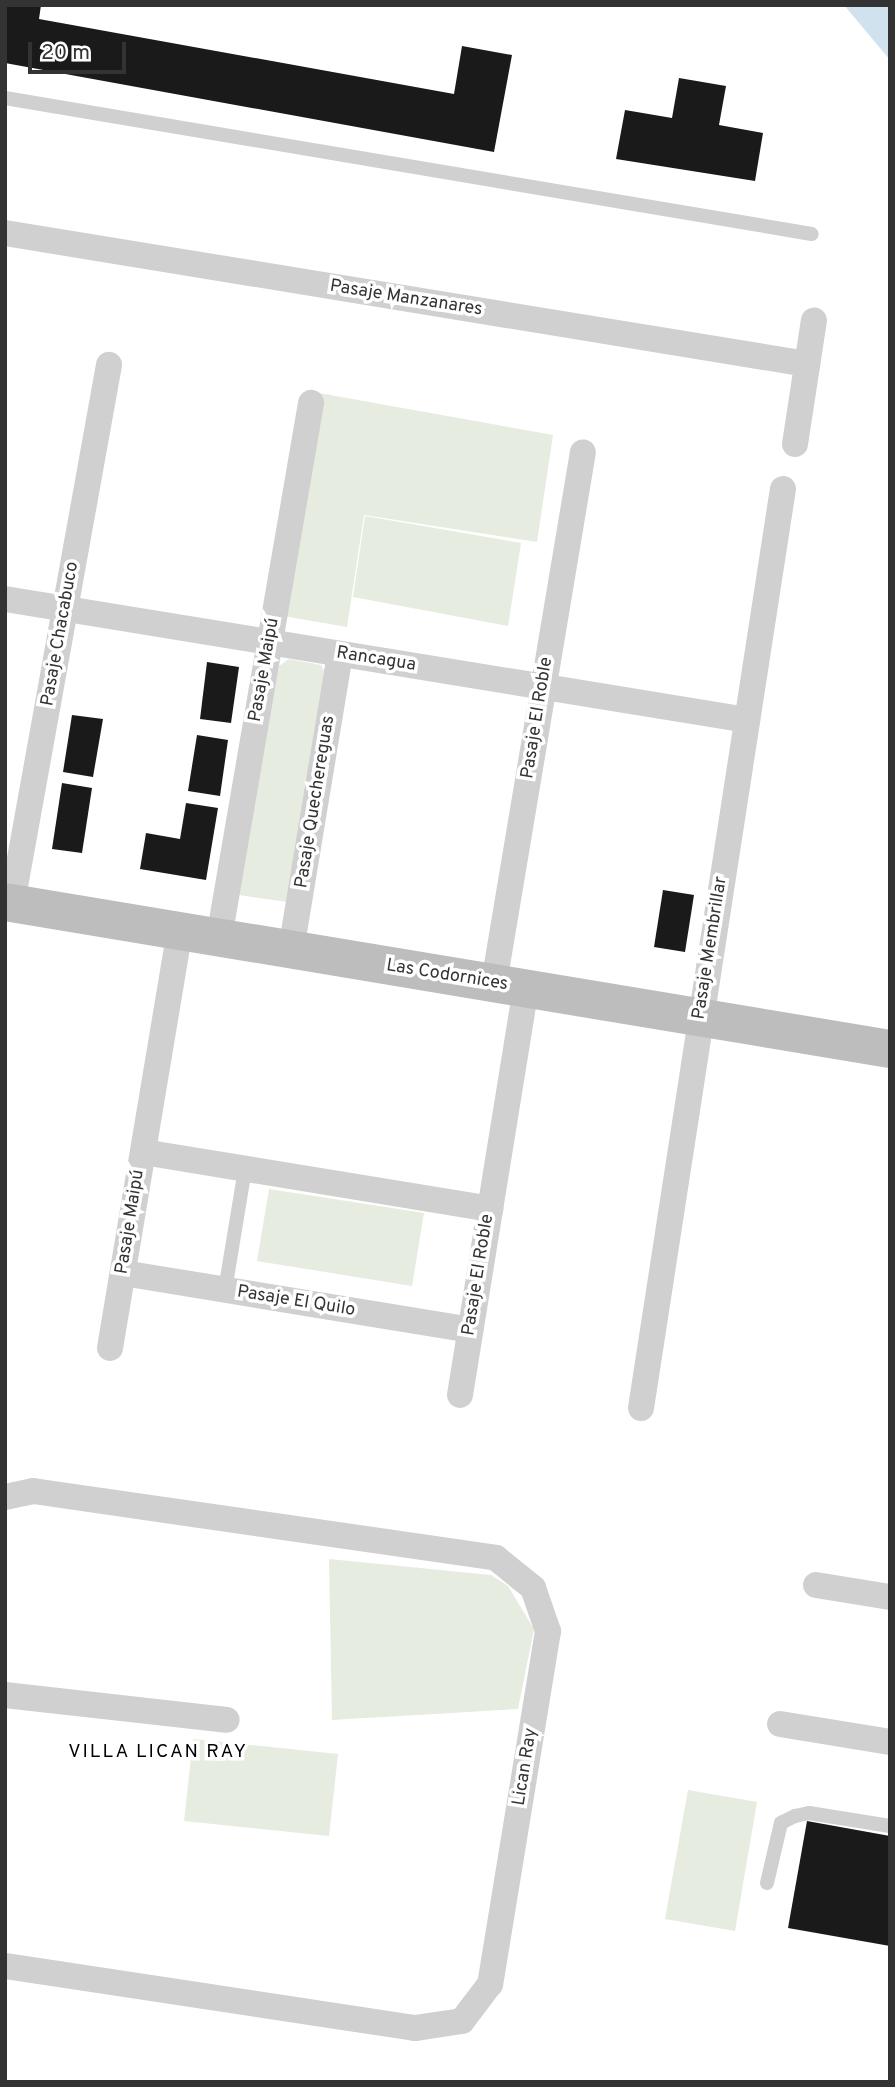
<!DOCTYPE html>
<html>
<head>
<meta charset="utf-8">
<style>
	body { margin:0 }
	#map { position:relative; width:895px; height:2087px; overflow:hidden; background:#fff; font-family:Overpass,sans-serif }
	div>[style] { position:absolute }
	.green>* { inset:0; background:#e6ecdf }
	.water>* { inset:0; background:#cfe2ee }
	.building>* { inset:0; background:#1a1a1a }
	.lane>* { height:14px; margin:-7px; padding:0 7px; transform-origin:7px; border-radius:7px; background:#d0d0d0 }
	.street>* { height:26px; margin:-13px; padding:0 13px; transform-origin:13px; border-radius:13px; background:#d0d0d0 }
	.secondary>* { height:38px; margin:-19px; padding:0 19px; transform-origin:19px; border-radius:19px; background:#bdbdbd }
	span { translate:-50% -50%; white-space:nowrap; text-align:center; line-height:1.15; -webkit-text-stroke:7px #fff; paint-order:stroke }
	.street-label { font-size:18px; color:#333 }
	.neighbourhood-label { font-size:19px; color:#000; letter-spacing:2px }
	.frame { position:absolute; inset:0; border:7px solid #333; pointer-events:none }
	.scale { position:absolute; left:28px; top:42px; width:98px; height:32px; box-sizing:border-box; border:4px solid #333; border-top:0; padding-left:9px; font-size:21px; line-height:24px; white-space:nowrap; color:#333; -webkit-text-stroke:5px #fff; paint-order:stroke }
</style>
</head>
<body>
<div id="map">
	<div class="green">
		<div style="clip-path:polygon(319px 393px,553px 435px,537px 542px,364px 515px,347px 627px,283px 616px)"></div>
		<div style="clip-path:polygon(365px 516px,521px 543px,508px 626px,353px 597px)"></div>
		<div style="clip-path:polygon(289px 659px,321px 665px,324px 671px,287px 902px,239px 895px,279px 666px)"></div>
		<div style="clip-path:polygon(269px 1189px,424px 1213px,412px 1286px,257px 1261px)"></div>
		<div style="clip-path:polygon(329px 1559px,491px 1575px,508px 1586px,534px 1629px,518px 1709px,332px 1720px)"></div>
		<div style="clip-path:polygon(193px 1739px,338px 1754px,329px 1836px,184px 1821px)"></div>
		<div style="clip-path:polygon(688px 1790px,757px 1802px,735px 1931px,665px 1919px)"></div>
	</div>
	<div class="water">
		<div style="clip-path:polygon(844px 5px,890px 5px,890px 60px)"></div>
	</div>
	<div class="building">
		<div style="clip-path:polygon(5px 5px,41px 5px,39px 19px,454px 94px,462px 46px,512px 55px,494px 152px,5px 63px)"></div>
		<div style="clip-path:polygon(679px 78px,726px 86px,719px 125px,763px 133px,755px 181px,616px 159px,625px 110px,672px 118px)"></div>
		<div style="clip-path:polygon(207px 662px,239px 667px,231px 723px,200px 719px)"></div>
		<div style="clip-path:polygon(72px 715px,103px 719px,93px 777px,63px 772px)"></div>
		<div style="clip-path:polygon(197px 735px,228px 740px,220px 796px,188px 791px)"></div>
		<div style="clip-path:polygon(62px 783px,92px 788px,82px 853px,52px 849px)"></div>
		<div style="clip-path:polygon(186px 803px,218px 808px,206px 880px,140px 869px,146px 833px,180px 839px)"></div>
		<div style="clip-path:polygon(663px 890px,694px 895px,685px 952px,654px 947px)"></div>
		<div style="clip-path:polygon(807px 1821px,890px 1836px,890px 1946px,788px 1928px)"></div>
	</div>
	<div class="lane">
		<div style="left:5px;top:98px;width:818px;rotate:9.57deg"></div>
		<div style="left:225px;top:1290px;width:123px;rotate:-80.6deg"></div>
		<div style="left:767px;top:1883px;width:62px;rotate:-76.9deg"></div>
		<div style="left:781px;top:1823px;width:16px;rotate:-27deg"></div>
		<div style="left:795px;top:1816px;width:14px;rotate:-12deg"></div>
		<div style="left:809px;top:1813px;width:82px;rotate:9.1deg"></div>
	</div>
	<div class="street">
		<div style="left:5px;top:233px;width:813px;rotate:9.28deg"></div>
		<div style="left:795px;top:444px;width:125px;rotate:-81.3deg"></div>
		<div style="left:5px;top:599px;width:752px;rotate:9.26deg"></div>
		<div style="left:12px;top:903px;width:547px;rotate:-79.78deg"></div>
		<div style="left:219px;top:938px;width:543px;rotate:-80.24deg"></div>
		<div style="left:291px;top:950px;width:300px;rotate:-80.6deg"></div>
		<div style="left:494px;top:983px;width:538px;rotate:-80.49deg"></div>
		<div style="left:143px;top:1152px;width:352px;rotate:9.3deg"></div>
		<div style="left:123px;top:1273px;width:352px;rotate:9.3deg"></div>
		<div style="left:110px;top:1348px;width:423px;rotate:-80.5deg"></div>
		<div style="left:460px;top:1395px;width:412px;rotate:-80.8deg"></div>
		<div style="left:641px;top:1408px;width:930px;rotate:-81.22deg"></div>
		<div style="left:5px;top:1497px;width:29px;rotate:-12deg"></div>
		<div style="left:33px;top:1491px;width:468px;rotate:8.2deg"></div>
		<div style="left:496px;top:1558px;width:48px;rotate:39deg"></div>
		<div style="left:533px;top:1588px;width:46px;rotate:70.8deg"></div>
		<div style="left:548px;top:1631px;width:358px;rotate:99.3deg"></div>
		<div style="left:490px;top:1984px;width:46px;rotate:127.1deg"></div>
		<div style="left:462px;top:2021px;width:48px;rotate:171.5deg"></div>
		<div style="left:415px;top:2028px;width:415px;rotate:-171.4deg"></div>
		<div style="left:816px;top:1585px;width:75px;rotate:9.2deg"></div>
		<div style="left:5px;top:1695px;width:223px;rotate:6.4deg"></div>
		<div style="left:780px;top:1724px;width:111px;rotate:9.3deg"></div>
	</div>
	<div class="secondary">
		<div style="left:5px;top:902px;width:897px;rotate:9.43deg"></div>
	</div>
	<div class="street-label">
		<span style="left:406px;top:299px;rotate:9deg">Pasaje Manzanares</span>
		<span style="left:61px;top:634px;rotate:-80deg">Pasaje Chacabuco</span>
		<span style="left:376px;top:660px;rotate:9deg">Rancagua</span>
		<span style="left:265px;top:670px;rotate:-80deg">Pasaje Maipú</span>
		<span style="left:538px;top:718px;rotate:-81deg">Pasaje El Roble</span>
		<span style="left:316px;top:802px;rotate:-81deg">Pasaje Quechereguas</span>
		<span style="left:711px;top:948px;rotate:-81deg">Pasaje Membrillar</span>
		<span style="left:447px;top:976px;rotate:9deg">Las Codornices</span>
		<span style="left:131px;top:1222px;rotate:-81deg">Pasaje Maipú</span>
		<span style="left:479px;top:1275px;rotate:-81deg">Pasaje El Roble</span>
		<span style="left:296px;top:1302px;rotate:9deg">Pasaje El Quilo</span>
		<span style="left:526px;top:1767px;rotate:-81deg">Lican Ray</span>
	</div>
	<div class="neighbourhood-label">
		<span style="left:158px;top:1753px">VILLA LICAN RAY</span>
	</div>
	<div class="frame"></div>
	<div class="scale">20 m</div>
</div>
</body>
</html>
